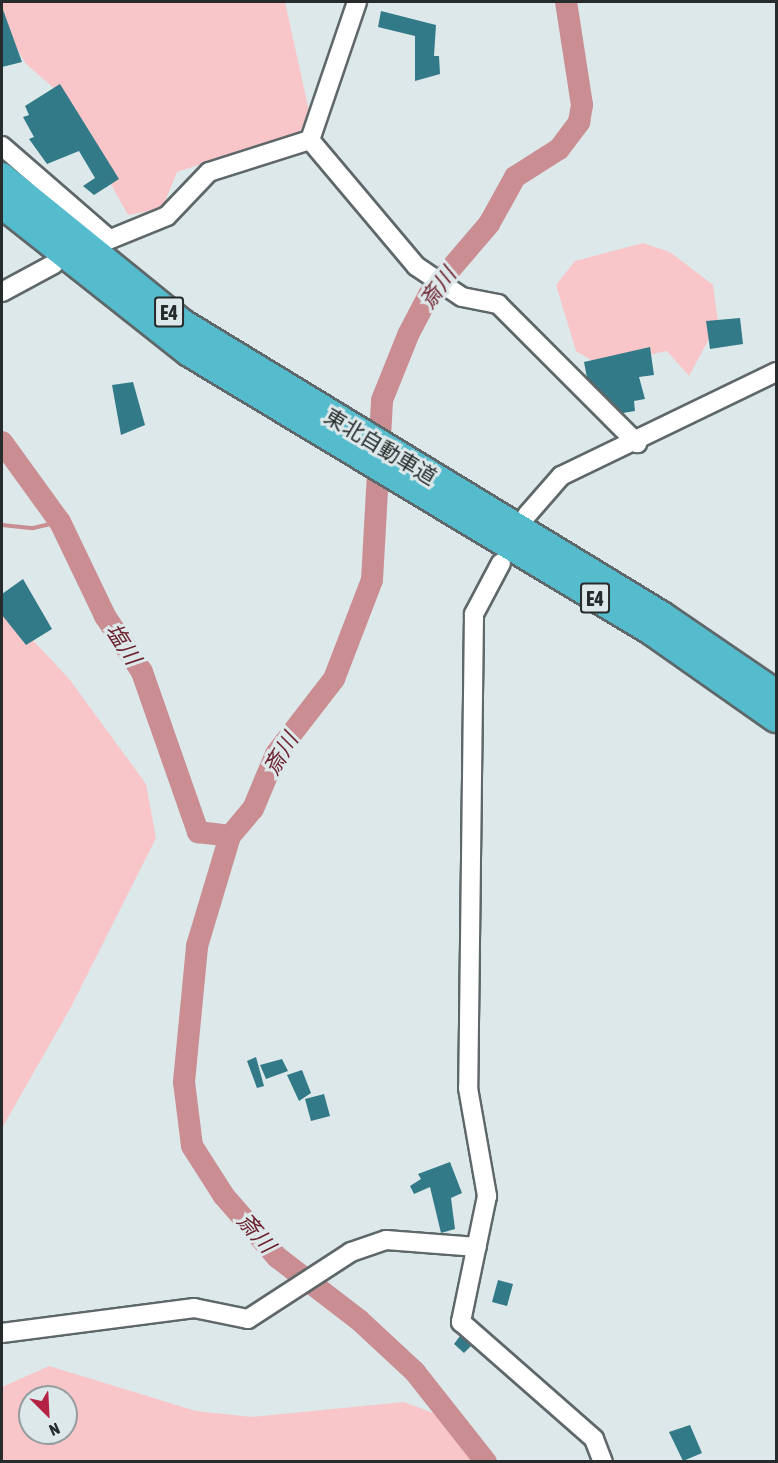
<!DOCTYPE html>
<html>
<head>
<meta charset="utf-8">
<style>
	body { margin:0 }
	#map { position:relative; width:778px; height:1463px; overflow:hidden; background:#dde8ea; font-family:"Asap Condensed","Noto Sans JP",sans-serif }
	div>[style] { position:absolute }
	.green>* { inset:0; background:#f8c6c9 }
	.stream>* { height:4px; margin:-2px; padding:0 2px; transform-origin:2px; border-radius:2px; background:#c98d92 }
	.river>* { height:22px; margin:-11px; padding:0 11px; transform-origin:11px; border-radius:11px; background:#c98d92 }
	.building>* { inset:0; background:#327a87 }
	.roads { filter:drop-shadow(2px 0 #5e6769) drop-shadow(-2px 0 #5e6769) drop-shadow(0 2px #5e6769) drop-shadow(0 -2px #5e6769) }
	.minor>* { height:18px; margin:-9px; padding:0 9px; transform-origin:9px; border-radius:9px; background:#fff }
	.highway>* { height:26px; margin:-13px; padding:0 13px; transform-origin:13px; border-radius:13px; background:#55bcce }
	span { translate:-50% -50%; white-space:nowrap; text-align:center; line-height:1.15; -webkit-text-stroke:6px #dde8ea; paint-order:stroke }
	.shield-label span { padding:2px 4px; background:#dde8ea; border:2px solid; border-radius:4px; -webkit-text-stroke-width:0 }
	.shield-label { font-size:20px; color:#272b2b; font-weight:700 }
	.street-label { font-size:21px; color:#272b2b }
	.water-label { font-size:22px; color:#6c232f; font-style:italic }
	.frame { position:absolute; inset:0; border:3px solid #272b2b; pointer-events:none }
	.north { position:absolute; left:18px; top:1385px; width:60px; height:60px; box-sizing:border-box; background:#dde8ea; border:2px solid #949c9e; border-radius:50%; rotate:156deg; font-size:16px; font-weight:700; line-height:24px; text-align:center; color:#272b2b }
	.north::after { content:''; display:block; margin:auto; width:21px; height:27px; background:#b42244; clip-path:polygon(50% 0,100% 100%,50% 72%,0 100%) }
</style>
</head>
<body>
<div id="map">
	<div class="green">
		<div style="clip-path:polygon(2px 2px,285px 2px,309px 111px,300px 132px,177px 172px,162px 209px,128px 215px,62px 95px,26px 64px,2px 24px)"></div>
		<div style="clip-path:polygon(643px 243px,670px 252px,713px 285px,718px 322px,689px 376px,667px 351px,600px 365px,576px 351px,556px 285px,575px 261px)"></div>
		<div style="clip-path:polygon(2px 607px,70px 680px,146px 784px,156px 838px,71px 1007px,2px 1128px)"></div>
		<div style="clip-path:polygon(evenodd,49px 1366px,196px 1411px,252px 1417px,404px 1402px,454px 1421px,487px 1461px,2px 1461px,2px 1387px,49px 1366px,30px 1397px,66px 1397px,66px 1433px,30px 1433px,30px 1397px)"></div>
	</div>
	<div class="stream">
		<div style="left:2px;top:525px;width:31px;rotate:6deg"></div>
		<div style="left:33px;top:528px;width:28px;rotate:-13deg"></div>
	</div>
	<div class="river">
		<div style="left:2px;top:442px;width:99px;rotate:54.1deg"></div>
		<div style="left:60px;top:522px;width:104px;rotate:64.4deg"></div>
		<div style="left:105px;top:616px;width:67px;rotate:56.5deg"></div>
		<div style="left:142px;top:672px;width:170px;rotate:70.7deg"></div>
		<div style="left:198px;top:832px;width:32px;rotate:7deg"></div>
		<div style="left:486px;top:1462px;width:115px;rotate:-128.3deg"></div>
		<div style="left:415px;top:1372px;width:76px;rotate:-137.1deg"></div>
		<div style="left:359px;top:1320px;width:103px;rotate:-142.5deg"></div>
		<div style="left:277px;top:1257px;width:81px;rotate:-131deg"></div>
		<div style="left:224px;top:1196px;width:59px;rotate:-122.6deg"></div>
		<div style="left:192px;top:1146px;width:64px;rotate:-97.1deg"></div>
		<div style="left:184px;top:1082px;width:137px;rotate:-84.5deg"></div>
		<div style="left:197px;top:946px;width:115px;rotate:-73.3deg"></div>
		<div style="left:230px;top:836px;width:35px;rotate:-50deg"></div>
		<div style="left:253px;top:809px;width:60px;rotate:-67.3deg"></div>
		<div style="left:276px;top:754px;width:95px;rotate:-52.3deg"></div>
		<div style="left:334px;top:679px;width:106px;rotate:-69deg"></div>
		<div style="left:372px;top:580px;width:180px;rotate:-86.8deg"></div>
		<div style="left:382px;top:400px;width:72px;rotate:-68.1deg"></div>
		<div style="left:409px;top:333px;width:45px;rotate:-62.3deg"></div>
		<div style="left:430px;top:293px;width:91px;rotate:-49.5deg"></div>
		<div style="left:489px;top:224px;width:54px;rotate:-61deg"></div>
		<div style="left:515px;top:177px;width:52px;rotate:-32.5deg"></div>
		<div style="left:559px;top:149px;width:34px;rotate:-53deg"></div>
		<div style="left:579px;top:122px;width:17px;rotate:-80deg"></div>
		<div style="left:582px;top:105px;width:104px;rotate:-98.8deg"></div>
	</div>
	<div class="building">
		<div style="clip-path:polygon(2px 7px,22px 62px,2px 67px)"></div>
		<div style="clip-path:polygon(381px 11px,436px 25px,434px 56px,439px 56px,440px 74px,415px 81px,415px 36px,378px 27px)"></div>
		<div style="clip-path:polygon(60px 84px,119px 179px,94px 195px,83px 186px,95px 178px,79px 151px,47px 164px,29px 139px,34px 137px,23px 117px,29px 115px,25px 106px)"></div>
		<div style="clip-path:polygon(740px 318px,743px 344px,710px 349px,706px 321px)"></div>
		<div style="clip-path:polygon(650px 347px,654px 375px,639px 377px,645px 399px,634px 401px,635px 411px,623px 413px,587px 378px,584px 362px)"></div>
		<div style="clip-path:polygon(133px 382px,145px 425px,121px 435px,112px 385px)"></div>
		<div style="clip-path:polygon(23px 579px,52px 629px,26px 645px,2px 615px,2px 594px)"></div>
		<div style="clip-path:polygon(256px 1057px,264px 1086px,257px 1088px,247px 1061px)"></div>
		<div style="clip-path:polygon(282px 1059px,288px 1071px,266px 1079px,260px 1065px)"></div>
		<div style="clip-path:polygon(302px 1070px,311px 1093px,299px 1101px,287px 1075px)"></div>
		<div style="clip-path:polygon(324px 1094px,330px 1116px,311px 1121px,305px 1099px)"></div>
		<div style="clip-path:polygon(450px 1162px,462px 1193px,451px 1198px,455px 1229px,441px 1233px,430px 1187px,414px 1194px,410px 1186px,421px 1179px,418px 1174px)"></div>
		<div style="clip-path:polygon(498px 1280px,513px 1284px,507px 1306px,492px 1302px)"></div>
		<div style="clip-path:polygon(460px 1336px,471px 1346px,464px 1353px,454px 1344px)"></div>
		<div style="clip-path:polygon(690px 1425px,702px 1453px,683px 1461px,669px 1432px)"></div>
	</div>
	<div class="roads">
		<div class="minor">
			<div style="left:310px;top:140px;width:165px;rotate:49.9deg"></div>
			<div style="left:416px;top:266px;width:55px;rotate:34deg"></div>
			<div style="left:462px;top:297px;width:37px;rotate:11deg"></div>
			<div style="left:498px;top:304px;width:197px;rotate:45deg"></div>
			<div style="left:310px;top:140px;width:146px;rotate:-71.2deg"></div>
			<div style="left:2px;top:146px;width:142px;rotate:41deg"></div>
			<div style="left:101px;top:243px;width:71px;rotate:-22.2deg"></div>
			<div style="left:167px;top:216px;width:61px;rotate:-46.3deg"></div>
			<div style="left:209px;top:172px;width:106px;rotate:-17.6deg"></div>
			<div style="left:2px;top:292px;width:59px;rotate:-28.3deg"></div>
			<div style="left:527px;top:515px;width:52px;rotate:-48.9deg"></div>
			<div style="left:561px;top:476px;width:239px;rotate:-25.8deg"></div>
			<div style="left:501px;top:563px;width:58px;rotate:117.9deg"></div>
			<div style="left:474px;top:614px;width:474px;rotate:90.7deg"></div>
			<div style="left:468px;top:1088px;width:110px;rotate:80deg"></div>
			<div style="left:487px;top:1196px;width:129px;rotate:101.7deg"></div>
			<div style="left:461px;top:1322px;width:177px;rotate:41.3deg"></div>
			<div style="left:594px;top:1439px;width:25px;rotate:69deg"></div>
			<div style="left:2px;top:1333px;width:194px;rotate:-7.4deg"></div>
			<div style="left:194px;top:1308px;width:55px;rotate:11.5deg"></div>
			<div style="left:248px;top:1319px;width:123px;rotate:-33deg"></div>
			<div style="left:351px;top:1252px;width:37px;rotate:-19deg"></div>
			<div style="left:386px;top:1240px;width:91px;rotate:4.4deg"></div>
		</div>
		<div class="highway">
			<div style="left:2px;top:176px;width:233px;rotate:39.1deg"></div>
			<div style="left:183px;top:323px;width:561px;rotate:31.37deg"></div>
			<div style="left:662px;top:615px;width:138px;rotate:34.4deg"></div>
			<div style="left:2px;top:205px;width:238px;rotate:38.4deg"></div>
			<div style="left:189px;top:353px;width:541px;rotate:31.07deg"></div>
			<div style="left:652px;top:632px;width:151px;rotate:35.1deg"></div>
		</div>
	</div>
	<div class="shield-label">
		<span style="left:169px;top:312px">E4</span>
		<span style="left:595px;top:598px">E4</span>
	</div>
	<div class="street-label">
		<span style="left:381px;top:446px;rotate:31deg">東北自動車道</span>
	</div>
	<div class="water-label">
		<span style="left:438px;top:288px;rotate:-54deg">斎川</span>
		<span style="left:123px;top:644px;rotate:57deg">塩川</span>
		<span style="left:281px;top:754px;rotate:-59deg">斎川</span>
		<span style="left:256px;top:1233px;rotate:49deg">斎川</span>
	</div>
	<div class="frame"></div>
	<div class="north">N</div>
</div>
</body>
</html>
